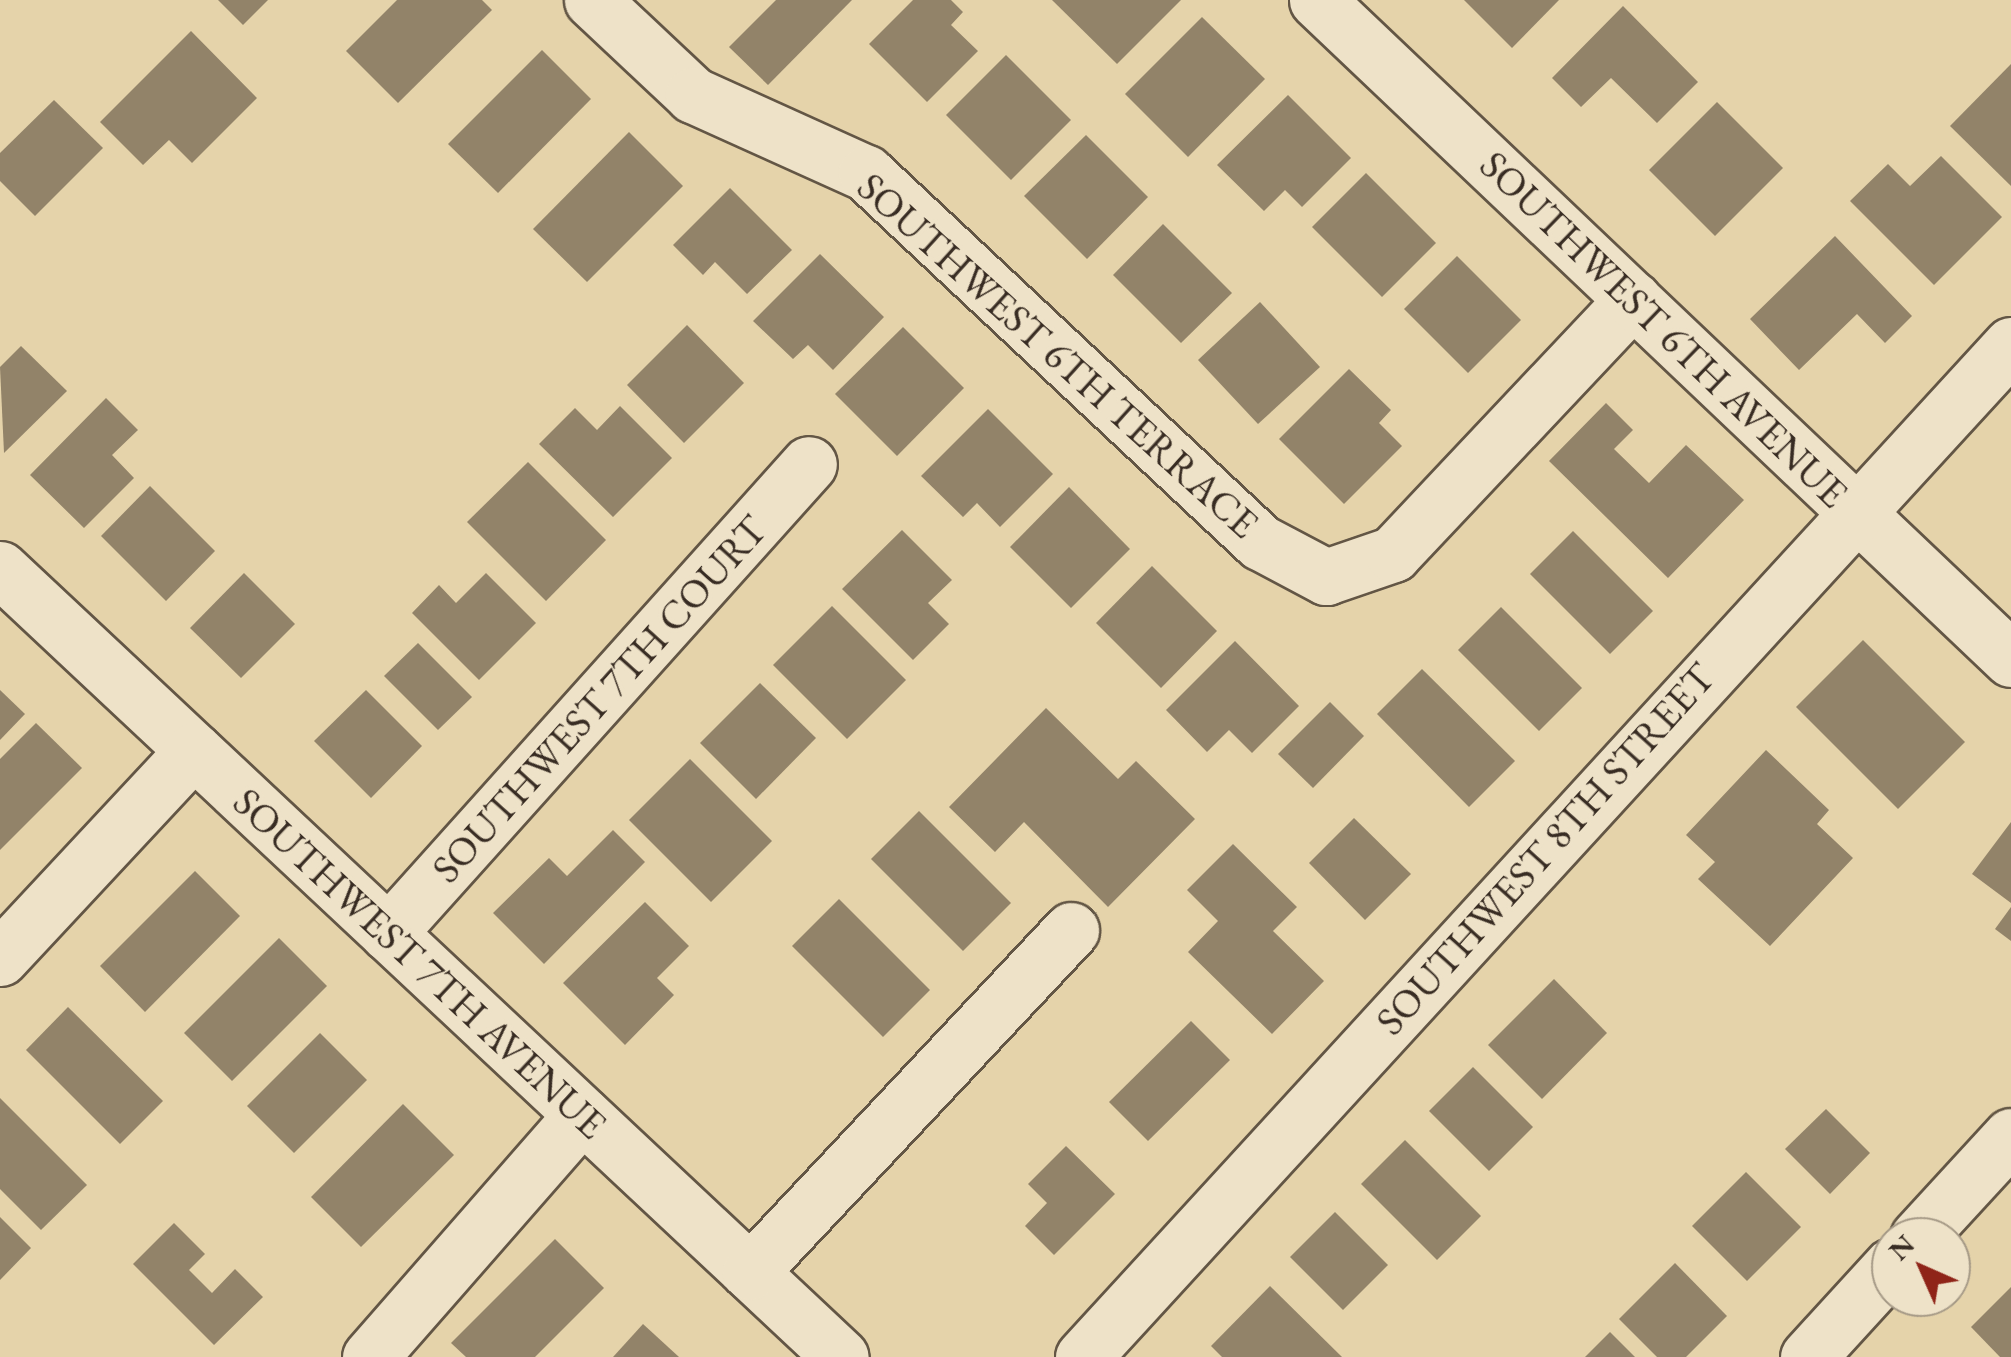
<!DOCTYPE html>
<html>
<head>
<meta charset="utf-8">
<style>
	body { margin:0 }
	#map { position:relative; width:2011px; height:1357px; overflow:hidden; background:#e5d3aa; font-family:"EB Garamond",serif }
	div>[style] { position:absolute }
	.building>* { inset:0; background:#928369 }
	.roads { filter:drop-shadow(2px 0 #635645) drop-shadow(-2px 0 #635645) drop-shadow(0 2px #635645) drop-shadow(0 -2px #635645) }
	.minor>* { height:55px; margin:-27.5px; padding:0 27.5px; transform-origin:27.5px; border-radius:27.5px; background:#eee2c8 }
	span { translate:-50% -50%; white-space:nowrap; text-align:center; line-height:1.15; -webkit-text-stroke:8px #eee2c8; paint-order:stroke }
	.street-label { font-size:40px; color:#382c23 }
	.north { position:absolute; left:1871px; top:1217px; width:100px; height:100px; box-sizing:border-box; background:#eee2c8; border:2px solid #a59986; border-radius:50%; rotate:315deg; font-size:28px; font-weight:700; line-height:40px; text-align:center; color:#382c23 }
	.north::after { content:''; display:block; margin:auto; width:35px; height:45px; background:#8f2418; clip-path:polygon(50% 0,100% 100%,50% 72%,0 100%) }
</style>
</head>
<body>
<div id="map">
	<div class="building">
		<div style="clip-path:polygon(218px 0,268px 0,243px 25px)"></div>
		<div style="clip-path:polygon(397px 0,482px 0,492px 10px,398px 103px,346px 51px)"></div>
		<div style="clip-path:polygon(776px 0,852px 0,768px 85px,729px 47px)"></div>
		<div style="clip-path:polygon(913px 0,951px 0,963px 12px,951px 25px,978px 51px,927px 102px,869px 44px)"></div>
		<div style="clip-path:polygon(1052px 0,1181px 0,1117px 64px)"></div>
		<div style="clip-path:polygon(1464px 0,1559px 0,1512px 48px)"></div>
		<div style="clip-path:polygon(1623px 6px,1698px 82px,1657px 123px,1611px 78px,1581px 107px,1552px 78px)"></div>
		<div style="clip-path:polygon(1202px 17px,1265px 79px,1188px 157px,1125px 94px)"></div>
		<div style="clip-path:polygon(191px 31px,257px 98px,192px 163px,169px 140px,143px 165px,100px 122px)"></div>
		<div style="clip-path:polygon(542px 50px,591px 99px,498px 193px,448px 144px)"></div>
		<div style="clip-path:polygon(1006px 55px,1071px 120px,1011px 180px,946px 115px)"></div>
		<div style="clip-path:polygon(2011px 64px,2011px 186px,1950px 126px)"></div>
		<div style="clip-path:polygon(1288px 95px,1351px 158px,1302px 207px,1285px 190px,1264px 211px,1217px 165px)"></div>
		<div style="clip-path:polygon(54px 100px,103px 148px,35px 216px,0 181px,0 153px)"></div>
		<div style="clip-path:polygon(1717px 102px,1783px 168px,1715px 236px,1649px 170px)"></div>
		<div style="clip-path:polygon(629px 132px,683px 186px,587px 282px,533px 229px)"></div>
		<div style="clip-path:polygon(1086px 135px,1148px 197px,1087px 259px,1024px 196px)"></div>
		<div style="clip-path:polygon(1941px 156px,2002px 217px,1934px 285px,1850px 201px,1888px 164px,1910px 186px)"></div>
		<div style="clip-path:polygon(1366px 173px,1436px 243px,1382px 297px,1312px 227px)"></div>
		<div style="clip-path:polygon(730px 188px,792px 250px,747px 294px,715px 262px,703px 275px,673px 245px)"></div>
		<div style="clip-path:polygon(1163px 224px,1232px 293px,1181px 343px,1113px 275px)"></div>
		<div style="clip-path:polygon(1835px 236px,1912px 316px,1885px 343px,1857px 314px,1799px 370px,1750px 319px)"></div>
		<div style="clip-path:polygon(820px 254px,884px 317px,833px 370px,808px 345px,793px 359px,753px 321px)"></div>
		<div style="clip-path:polygon(1457px 256px,1521px 320px,1468px 373px,1404px 309px)"></div>
		<div style="clip-path:polygon(1260px 302px,1320px 367px,1258px 424px,1198px 360px)"></div>
		<div style="clip-path:polygon(687px 325px,744px 383px,684px 443px,627px 385px)"></div>
		<div style="clip-path:polygon(903px 327px,964px 388px,897px 456px,835px 394px)"></div>
		<div style="clip-path:polygon(21px 346px,67px 391px,4px 453px,0 367px)"></div>
		<div style="clip-path:polygon(1349px 369px,1391px 410px,1379px 423px,1402px 446px,1344px 504px,1279px 439px)"></div>
		<div style="clip-path:polygon(106px 398px,138px 430px,112px 455px,134px 478px,84px 528px,30px 475px)"></div>
		<div style="clip-path:polygon(1606px 403px,1633px 430px,1614px 449px,1649px 483px,1686px 445px,1744px 500px,1668px 578px,1549px 461px)"></div>
		<div style="clip-path:polygon(620px 406px,672px 458px,613px 517px,539px 444px,575px 408px,597px 430px)"></div>
		<div style="clip-path:polygon(988px 409px,1053px 474px,1000px 527px,977px 503px,963px 517px,921px 476px)"></div>
		<div style="clip-path:polygon(528px 462px,606px 540px,546px 601px,467px 522px)"></div>
		<div style="clip-path:polygon(150px 486px,215px 551px,166px 601px,101px 536px)"></div>
		<div style="clip-path:polygon(1069px 487px,1130px 549px,1071px 608px,1010px 547px)"></div>
		<div style="clip-path:polygon(902px 530px,952px 580px,928px 603px,949px 624px,913px 660px,842px 589px)"></div>
		<div style="clip-path:polygon(1573px 531px,1653px 611px,1610px 654px,1530px 574px)"></div>
		<div style="clip-path:polygon(1152px 566px,1217px 631px,1161px 688px,1096px 623px)"></div>
		<div style="clip-path:polygon(244px 573px,295px 624px,241px 678px,190px 628px)"></div>
		<div style="clip-path:polygon(486px 573px,536px 623px,479px 680px,412px 613px,439px 585px,456px 603px)"></div>
		<div style="clip-path:polygon(832px 606px,906px 680px,847px 739px,773px 665px)"></div>
		<div style="clip-path:polygon(1501px 607px,1582px 688px,1539px 731px,1458px 650px)"></div>
		<div style="clip-path:polygon(1863px 640px,1965px 742px,1898px 809px,1796px 707px)"></div>
		<div style="clip-path:polygon(1235px 641px,1299px 706px,1252px 753px,1229px 730px,1207px 752px,1166px 710px)"></div>
		<div style="clip-path:polygon(418px 643px,472px 697px,438px 730px,384px 676px)"></div>
		<div style="clip-path:polygon(1422px 669px,1515px 761px,1469px 807px,1377px 714px)"></div>
		<div style="clip-path:polygon(760px 683px,816px 738px,756px 799px,700px 743px)"></div>
		<div style="clip-path:polygon(0 690px,25px 714px,0 740px)"></div>
		<div style="clip-path:polygon(366px 690px,422px 746px,371px 798px,314px 741px)"></div>
		<div style="clip-path:polygon(1330px 702px,1364px 736px,1313px 788px,1278px 754px)"></div>
		<div style="clip-path:polygon(1046px 708px,1118px 779px,1136px 761px,1195px 819px,1108px 907px,1024px 822px,995px 852px,949px 807px)"></div>
		<div style="clip-path:polygon(36px 723px,82px 768px,0 850px,0 759px)"></div>
		<div style="clip-path:polygon(1766px 750px,1829px 810px,1817px 824px,1853px 858px,1770px 946px,1698px 879px,1715px 862px,1686px 835px)"></div>
		<div style="clip-path:polygon(690px 759px,772px 841px,711px 902px,629px 820px)"></div>
		<div style="clip-path:polygon(919px 811px,1011px 903px,963px 951px,871px 859px)"></div>
		<div style="clip-path:polygon(1354px 818px,1411px 874px,1365px 920px,1309px 863px)"></div>
		<div style="clip-path:polygon(2011px 822px,2011px 903px,1972px 874px)"></div>
		<div style="clip-path:polygon(613px 830px,645px 862px,544px 964px,493px 913px,549px 858px,567px 876px)"></div>
		<div style="clip-path:polygon(1233px 844px,1297px 907px,1273px 931px,1324px 981px,1272px 1034px,1188px 952px,1218px 921px,1187px 890px)"></div>
		<div style="clip-path:polygon(195px 871px,240px 916px,145px 1012px,100px 966px)"></div>
		<div style="clip-path:polygon(839px 899px,930px 990px,883px 1037px,792px 946px)"></div>
		<div style="clip-path:polygon(645px 902px,689px 946px,657px 978px,674px 995px,625px 1045px,563px 983px)"></div>
		<div style="clip-path:polygon(2011px 907px,2011px 941px,1995px 929px)"></div>
		<div style="clip-path:polygon(279px 938px,327px 986px,232px 1081px,184px 1033px)"></div>
		<div style="clip-path:polygon(1554px 979px,1607px 1033px,1542px 1099px,1488px 1045px)"></div>
		<div style="clip-path:polygon(68px 1007px,163px 1101px,120px 1144px,26px 1050px)"></div>
		<div style="clip-path:polygon(1191px 1021px,1230px 1060px,1148px 1141px,1109px 1102px)"></div>
		<div style="clip-path:polygon(320px 1033px,367px 1080px,294px 1153px,247px 1106px)"></div>
		<div style="clip-path:polygon(1473px 1067px,1533px 1127px,1489px 1171px,1429px 1111px)"></div>
		<div style="clip-path:polygon(0 1098px,87px 1185px,41px 1230px,0 1189px)"></div>
		<div style="clip-path:polygon(403px 1104px,454px 1155px,361px 1247px,311px 1197px)"></div>
		<div style="clip-path:polygon(1826px 1109px,1870px 1153px,1830px 1194px,1785px 1149px)"></div>
		<div style="clip-path:polygon(1405px 1140px,1481px 1216px,1437px 1260px,1361px 1184px)"></div>
		<div style="clip-path:polygon(1066px 1146px,1115px 1194px,1054px 1255px,1025px 1226px,1047px 1203px,1028px 1184px)"></div>
		<div style="clip-path:polygon(1746px 1172px,1801px 1227px,1747px 1281px,1692px 1226px)"></div>
		<div style="clip-path:polygon(1335px 1212px,1388px 1265px,1343px 1310px,1290px 1257px)"></div>
		<div style="clip-path:polygon(0 1217px,31px 1248px,0 1280px)"></div>
		<div style="clip-path:polygon(174px 1223px,205px 1254px,189px 1270px,212px 1293px,235px 1269px,263px 1297px,214px 1345px,133px 1264px)"></div>
		<div style="clip-path:polygon(555px 1239px,604px 1288px,535px 1357px,466px 1357px,451px 1343px)"></div>
		<div style="clip-path:polygon(1675px 1263px,1727px 1316px,1686px 1357px,1657px 1357px,1619px 1319px)"></div>
		<div style="clip-path:polygon(1270px 1286px,1342px 1357px,1222px 1357px,1211px 1346px)"></div>
		<div style="clip-path:polygon(2011px 1287px,2011px 1357px,2000px 1357px,1971px 1327px)"></div>
		<div style="clip-path:polygon(643px 1324px,679px 1357px,613px 1357px)"></div>
		<div style="clip-path:polygon(1610px 1332px,1635px 1357px,1585px 1357px)"></div>
	</div>
	<div class="roads">
		<div class="minor">
			<div style="left:592px;top:0;width:139px;rotate:43.2deg"></div>
			<div style="left:693px;top:95px;width:190px;rotate:24.3deg"></div>
			<div style="left:866px;top:173px;width:540px;rotate:43.12deg"></div>
			<div style="left:1260px;top:542px;width:75px;rotate:27.9deg"></div>
			<div style="left:1326px;top:577px;width:71px;rotate:-18.9deg"></div>
			<div style="left:1393px;top:554px;width:350px;rotate:-46.7deg"></div>
			<div style="left:1317px;top:0;width:957px;rotate:43.52deg"></div>
			<div style="left:0;top:569px;width:1152px;rotate:43.14deg"></div>
			<div style="left:388px;top:933px;width:630px;rotate:-48.09deg"></div>
			<div style="left:0;top:958px;width:284px;rotate:-47deg"></div>
			<div style="left:1918px;top:1237px;width:137px;rotate:-47.4deg"></div>
			<div style="left:750px;top:1272px;width:469px;rotate:-46.8deg"></div>
			<div style="left:370px;top:1357px;width:322px;rotate:-48.8deg"></div>
			<div style="left:1083px;top:1357px;width:1373px;rotate:-47.48deg"></div>
			<div style="left:1808px;top:1357px;width:123px;rotate:-47.6deg"></div>
		</div>
	</div>
	<div class="street-label">
		<span style="left:1664px;top:329px;rotate:44deg">SOUTHWEST 6TH AVENUE</span>
		<span style="left:1058px;top:355px;rotate:42deg">SOUTHWEST 6TH TERRACE</span>
		<span style="left:599px;top:699px;rotate:-48deg">SOUTHWEST 7TH COURT</span>
		<span style="left:1545px;top:849px;rotate:-48deg">SOUTHWEST 8TH STREET</span>
		<span style="left:420px;top:963px;rotate:43deg">SOUTHWEST 7TH AVENUE</span>
	</div>
	<div class="north">N</div>
</div>
</body>
</html>
